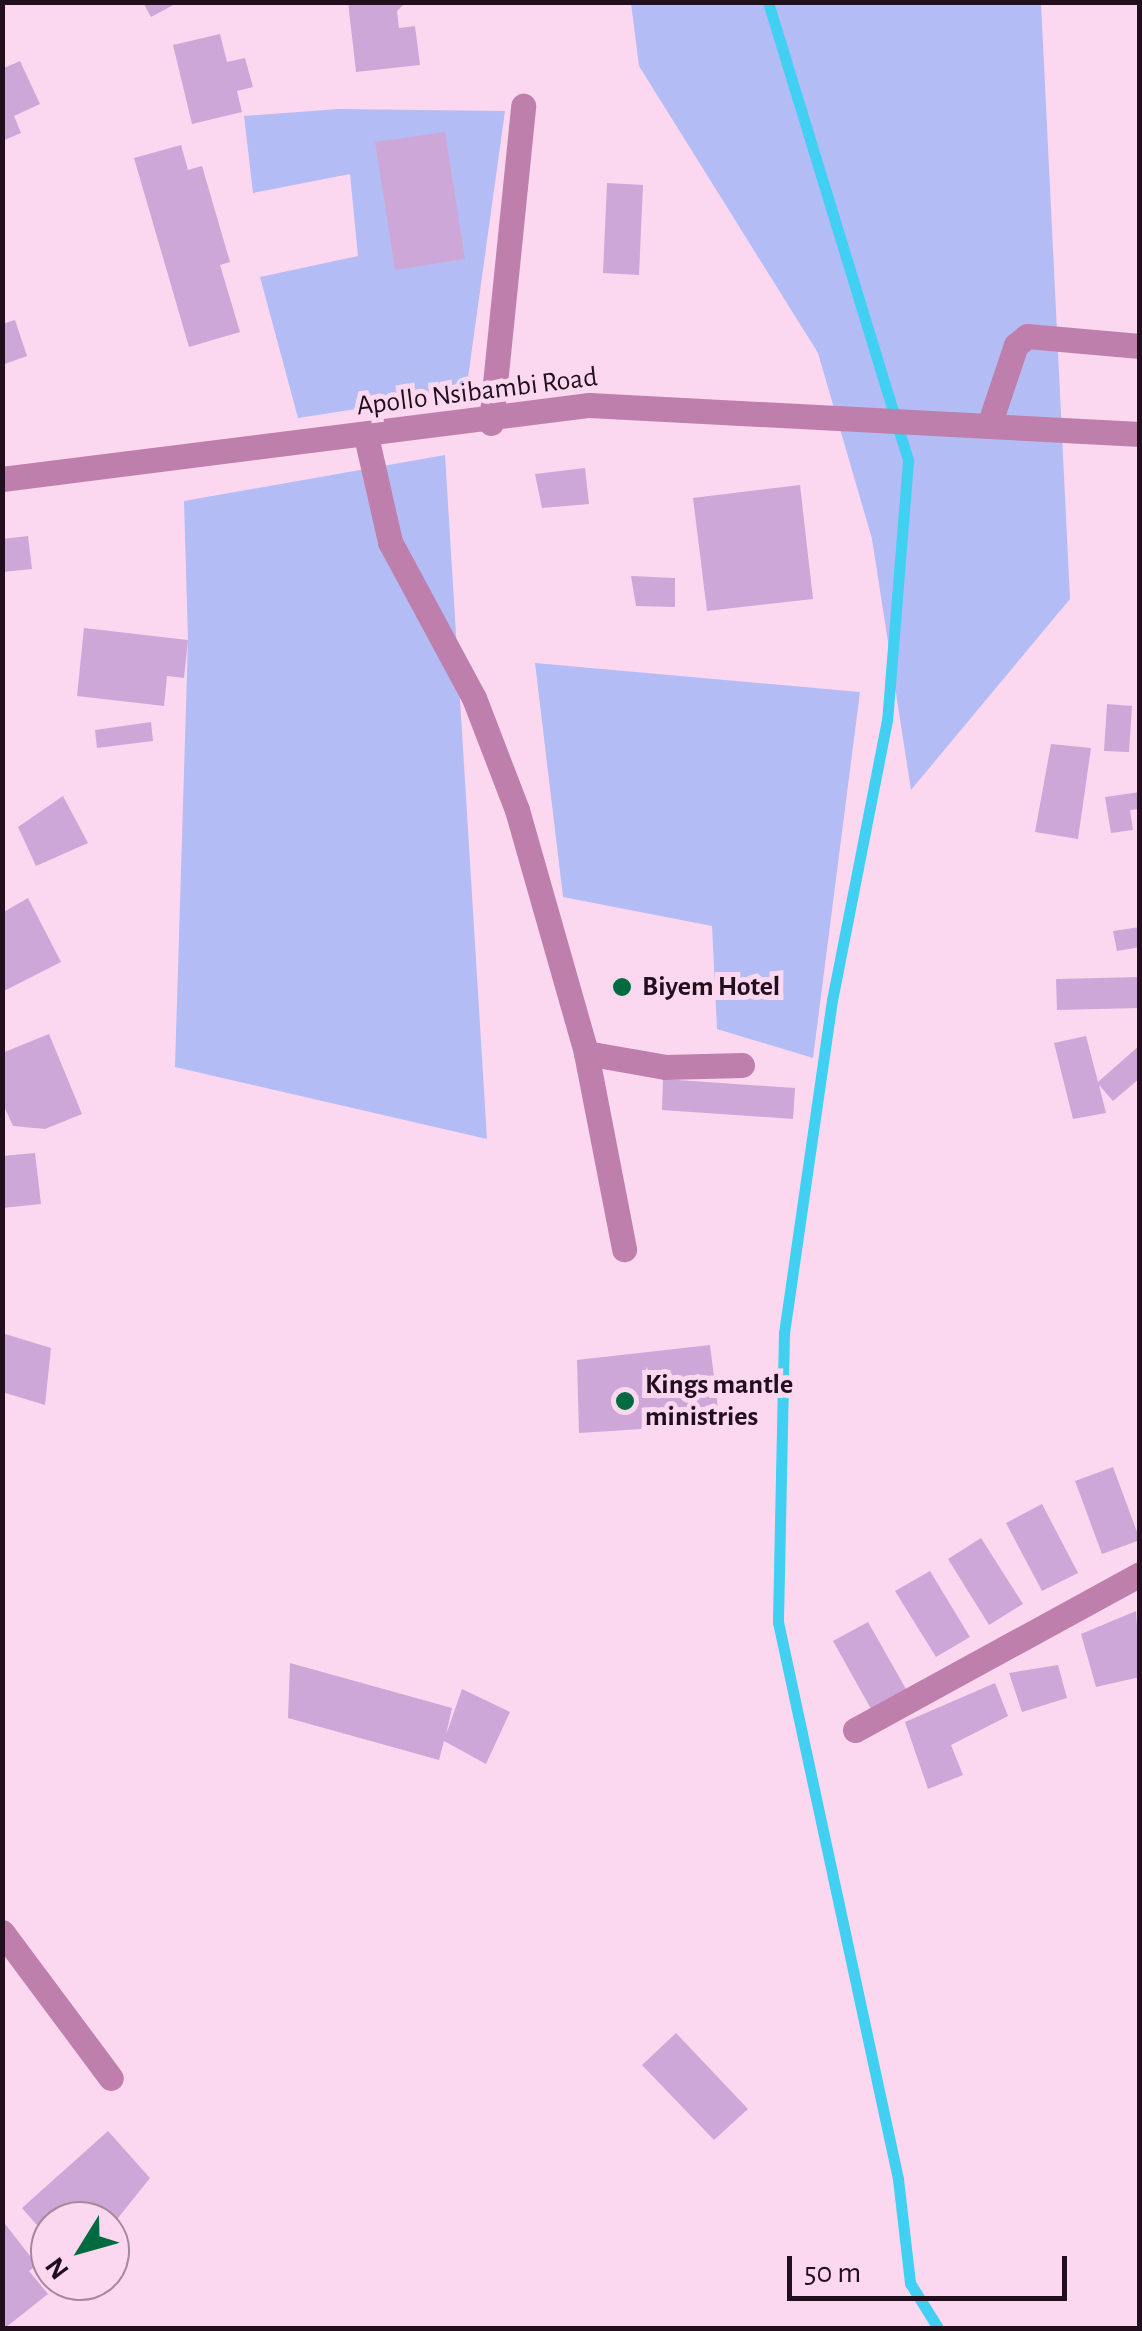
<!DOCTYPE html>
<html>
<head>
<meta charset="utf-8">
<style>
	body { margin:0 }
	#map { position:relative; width:1142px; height:2331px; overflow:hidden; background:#fbd8ef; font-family:"Alegreya Sans",sans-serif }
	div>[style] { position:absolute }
	.green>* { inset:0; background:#b4bcf6 }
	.stream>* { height:11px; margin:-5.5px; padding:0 5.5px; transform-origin:5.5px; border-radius:5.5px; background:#41cff2 }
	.building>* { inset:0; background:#cea7d9 }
	.minor>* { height:25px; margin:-12.5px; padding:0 12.5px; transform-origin:12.5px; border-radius:12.5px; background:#bf7fac }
	.dots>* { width:28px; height:28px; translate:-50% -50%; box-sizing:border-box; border:5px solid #fbd8ef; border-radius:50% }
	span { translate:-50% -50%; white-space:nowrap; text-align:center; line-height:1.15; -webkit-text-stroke:10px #fbd8ef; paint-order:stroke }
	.street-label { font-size:28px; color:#220f1d }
	.poi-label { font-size:28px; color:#220f1d; font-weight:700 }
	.left { translate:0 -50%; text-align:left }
	.frame { position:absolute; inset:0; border:5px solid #220f1d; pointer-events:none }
	.north { position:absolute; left:30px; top:2201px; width:100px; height:100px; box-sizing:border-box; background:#fbd8ef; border:2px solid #a4889b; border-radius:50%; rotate:233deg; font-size:28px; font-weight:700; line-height:40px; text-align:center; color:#220f1d }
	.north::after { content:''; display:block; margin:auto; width:35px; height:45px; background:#006b41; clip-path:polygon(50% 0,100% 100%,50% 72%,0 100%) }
	.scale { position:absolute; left:787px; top:2256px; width:280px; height:45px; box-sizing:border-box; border:5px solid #220f1d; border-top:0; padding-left:12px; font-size:30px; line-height:35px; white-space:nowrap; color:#220f1d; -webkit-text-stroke:8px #fbd8ef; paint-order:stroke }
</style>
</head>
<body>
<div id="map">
	<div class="green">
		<div style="clip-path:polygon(631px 3px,1041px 3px,1070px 599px,911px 790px,872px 539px,818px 353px,639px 66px)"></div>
		<div style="clip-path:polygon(339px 109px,505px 111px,466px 392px,298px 418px,260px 277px,358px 256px,350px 174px,253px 193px,244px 116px)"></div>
		<div style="clip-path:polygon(445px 455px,487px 1139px,175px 1067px,188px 640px,184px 501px)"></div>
		<div style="clip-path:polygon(535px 663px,860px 692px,813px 1058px,717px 1029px,712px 926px,563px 897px)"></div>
	</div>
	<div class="stream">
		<div style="left:768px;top:2px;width:480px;rotate:73deg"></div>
		<div style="left:908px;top:461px;width:260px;rotate:94.6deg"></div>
		<div style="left:887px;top:720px;width:285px;rotate:101.1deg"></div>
		<div style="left:832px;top:1000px;width:336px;rotate:98.2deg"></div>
		<div style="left:784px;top:1333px;width:289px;rotate:91.2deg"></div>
		<div style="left:778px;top:1622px;width:570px;rotate:77.84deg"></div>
		<div style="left:898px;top:2179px;width:105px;rotate:83.4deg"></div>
		<div style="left:910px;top:2283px;width:53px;rotate:58.1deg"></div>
	</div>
	<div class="building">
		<div style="clip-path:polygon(143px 2px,179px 2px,151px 17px)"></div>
		<div style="clip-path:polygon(348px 2px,406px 2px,397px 11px,399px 28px,415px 26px,420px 65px,356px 72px)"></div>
		<div style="clip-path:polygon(220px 34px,227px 62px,245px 58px,253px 87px,237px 91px,242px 112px,192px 124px,173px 45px)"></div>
		<div style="clip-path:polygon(20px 61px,40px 104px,14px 116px,21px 133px,2px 141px,2px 69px)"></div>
		<div style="clip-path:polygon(445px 132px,465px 259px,395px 270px,375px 142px)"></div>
		<div style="clip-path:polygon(181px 145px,188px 170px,202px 166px,230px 262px,220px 265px,240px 332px,189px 347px,134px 158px)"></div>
		<div style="clip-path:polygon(607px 183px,643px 185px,639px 275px,603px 273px)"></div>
		<div style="clip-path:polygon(15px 320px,27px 356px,2px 365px,2px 324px)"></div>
		<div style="clip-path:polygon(585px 468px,589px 504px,542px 508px,535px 474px)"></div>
		<div style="clip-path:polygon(800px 485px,813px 599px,707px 611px,693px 498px)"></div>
		<div style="clip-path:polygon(28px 536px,32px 569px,2px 572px,2px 539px)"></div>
		<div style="clip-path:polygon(631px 576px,675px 578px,675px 607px,636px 606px)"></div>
		<div style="clip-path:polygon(84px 628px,188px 640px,184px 678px,167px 676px,164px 706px,77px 696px)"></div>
		<div style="clip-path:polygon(1107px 704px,1132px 706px,1129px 752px,1104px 751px)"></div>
		<div style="clip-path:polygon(151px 722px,153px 741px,97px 748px,95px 730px)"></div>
		<div style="clip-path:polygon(1051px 744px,1091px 748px,1078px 839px,1035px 832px)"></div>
		<div style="clip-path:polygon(1140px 792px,1140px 809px,1130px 810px,1133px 830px,1111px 833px,1105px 797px)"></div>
		<div style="clip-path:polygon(63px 796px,88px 843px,36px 866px,18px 827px)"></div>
		<div style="clip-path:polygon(28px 898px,61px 962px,2px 992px,2px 913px)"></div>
		<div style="clip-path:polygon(1140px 927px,1140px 947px,1117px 951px,1113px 931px)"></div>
		<div style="clip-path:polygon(1140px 977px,1140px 1008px,1057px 1010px,1056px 979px)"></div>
		<div style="clip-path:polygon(49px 1034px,82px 1114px,45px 1129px,13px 1126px,2px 1102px,2px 1053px)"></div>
		<div style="clip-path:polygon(1086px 1036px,1098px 1082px,1140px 1045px,1140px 1078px,1113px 1101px,1099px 1085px,1106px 1113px,1073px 1119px,1054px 1043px)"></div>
		<div style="clip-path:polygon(663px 1079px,795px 1088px,793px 1119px,662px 1110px)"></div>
		<div style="clip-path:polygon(35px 1153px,41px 1204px,2px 1208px,2px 1156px)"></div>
		<div style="clip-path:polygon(2px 1333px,51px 1348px,45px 1405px,2px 1392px)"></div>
		<div style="clip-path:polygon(710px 1345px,720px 1424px,579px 1433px,577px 1360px)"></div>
		<div style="clip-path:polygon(1113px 1467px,1140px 1540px,1102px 1554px,1075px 1481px)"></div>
		<div style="clip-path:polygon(1042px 1504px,1078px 1573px,1042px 1591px,1006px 1523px)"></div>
		<div style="clip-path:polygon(981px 1538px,1023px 1604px,989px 1625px,948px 1559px)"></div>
		<div style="clip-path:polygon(930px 1571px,970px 1637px,936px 1657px,895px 1591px)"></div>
		<div style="clip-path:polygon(1136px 1611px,1140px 1677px,1096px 1687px,1081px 1634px)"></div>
		<div style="clip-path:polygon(868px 1622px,906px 1689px,871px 1709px,833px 1641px)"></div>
		<div style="clip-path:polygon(290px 1663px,452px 1708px,446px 1735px,462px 1689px,510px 1712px,486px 1764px,444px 1741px,439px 1760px,288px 1718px)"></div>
		<div style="clip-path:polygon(1058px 1665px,1067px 1698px,1022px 1712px,1009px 1673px)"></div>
		<div style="clip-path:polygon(995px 1683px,1008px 1716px,951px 1745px,963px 1775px,928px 1789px,905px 1722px)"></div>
		<div style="clip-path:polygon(676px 2033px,748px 2109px,714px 2140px,642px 2065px)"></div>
		<div style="clip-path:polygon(108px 2131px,150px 2178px,110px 2228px,110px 2221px,50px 2221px,50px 2240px,22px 2208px)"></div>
		<div style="clip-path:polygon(2px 2220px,37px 2265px,29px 2271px,48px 2294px,5px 2328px)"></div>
	</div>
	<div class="minor">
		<div style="left:491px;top:423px;width:319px;rotate:-84.2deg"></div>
		<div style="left:989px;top:425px;width:84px;rotate:-71.4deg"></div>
		<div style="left:1016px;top:345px;width:14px;rotate:-39deg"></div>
		<div style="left:1027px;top:336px;width:113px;rotate:5.1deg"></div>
		<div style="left:366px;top:436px;width:109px;rotate:77.2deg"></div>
		<div style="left:390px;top:542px;width:177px;rotate:61.7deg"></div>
		<div style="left:474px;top:698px;width:120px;rotate:69deg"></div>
		<div style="left:517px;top:810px;width:253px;rotate:74.1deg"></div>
		<div style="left:586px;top:1053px;width:200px;rotate:79deg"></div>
		<div style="left:2px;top:479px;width:592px;rotate:-7.19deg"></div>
		<div style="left:589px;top:405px;width:552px;rotate:3.01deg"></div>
		<div style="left:586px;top:1053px;width:80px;rotate:10deg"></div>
		<div style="left:665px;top:1067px;width:77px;rotate:-1.5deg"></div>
		<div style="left:855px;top:1730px;width:325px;rotate:-28.7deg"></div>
		<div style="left:2px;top:1932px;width:182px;rotate:53.3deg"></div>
	</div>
	<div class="dots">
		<div style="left:622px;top:987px;background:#006b41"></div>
		<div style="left:625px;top:1401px;background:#006b41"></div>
	</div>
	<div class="street-label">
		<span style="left:477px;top:392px;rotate:-7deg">Apollo Nsibambi Road</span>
	</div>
	<div class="poi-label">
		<span class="left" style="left:642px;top:987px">Biyem Hotel</span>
		<span class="left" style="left:645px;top:1401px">Kings mantle<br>ministries</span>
	</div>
	<div class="frame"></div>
	<div class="north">N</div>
	<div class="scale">50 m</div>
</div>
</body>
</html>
